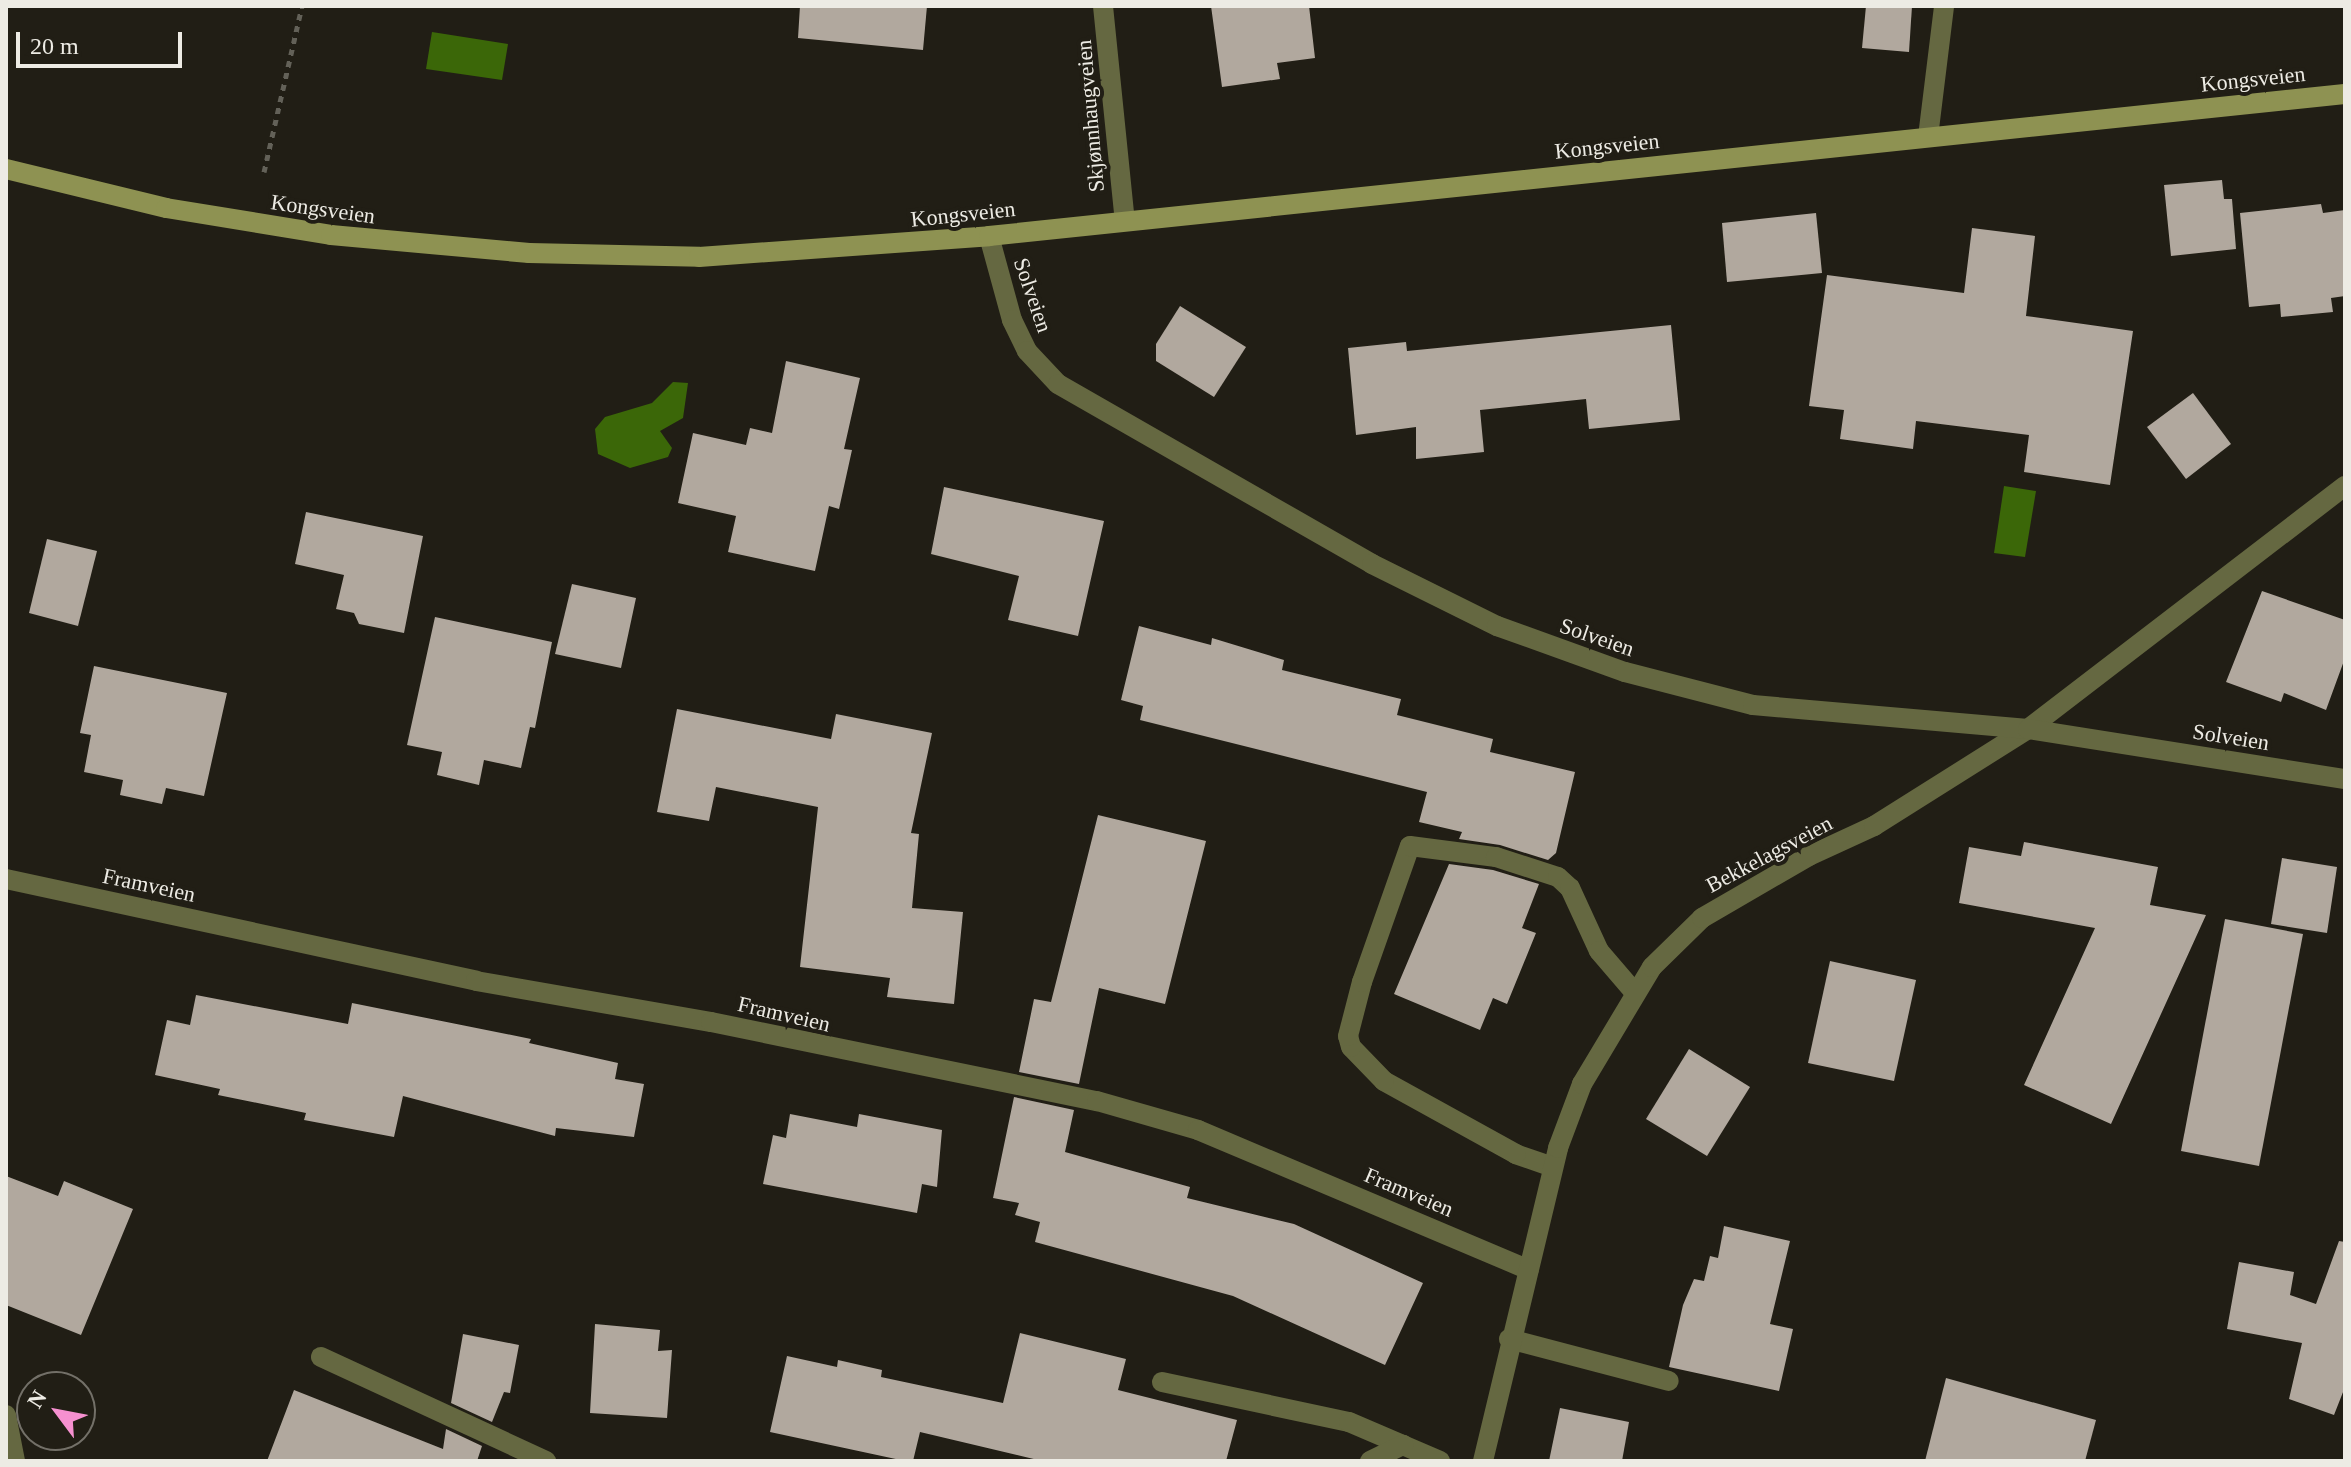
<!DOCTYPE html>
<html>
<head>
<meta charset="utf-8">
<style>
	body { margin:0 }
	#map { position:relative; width:2351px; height:1467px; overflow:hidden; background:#211e15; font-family:"Times New Roman",serif }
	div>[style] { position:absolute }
	.water>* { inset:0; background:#3b6708 }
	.building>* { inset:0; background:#b1a89e }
	.path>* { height:5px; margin-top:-2.5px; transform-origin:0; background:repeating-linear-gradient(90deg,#636158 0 6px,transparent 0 12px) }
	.service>* { height:20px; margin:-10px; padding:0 10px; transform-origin:10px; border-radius:10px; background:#656841 }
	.minor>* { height:20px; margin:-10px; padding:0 10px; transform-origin:10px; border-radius:10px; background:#656841 }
	.tertiary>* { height:20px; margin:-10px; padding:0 10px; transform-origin:10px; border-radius:10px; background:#656841 }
	.secondary>* { height:20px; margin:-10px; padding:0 10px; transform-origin:10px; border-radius:10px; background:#8e9252 }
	span { translate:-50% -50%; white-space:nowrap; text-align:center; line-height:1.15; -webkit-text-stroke:8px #211e15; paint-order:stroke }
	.street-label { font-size:22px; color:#edebe4 }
	.frame { position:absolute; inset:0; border:8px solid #edebe4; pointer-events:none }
	.north { position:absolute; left:16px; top:1371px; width:80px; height:80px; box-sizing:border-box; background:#211e15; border:2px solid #737068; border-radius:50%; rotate:302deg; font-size:22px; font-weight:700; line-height:32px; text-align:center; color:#edebe4 }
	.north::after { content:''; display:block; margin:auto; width:28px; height:36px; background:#f690d0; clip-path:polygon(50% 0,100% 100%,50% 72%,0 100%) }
	.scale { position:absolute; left:16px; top:32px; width:166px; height:36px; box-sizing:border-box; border:4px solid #edebe4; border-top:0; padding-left:10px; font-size:24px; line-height:28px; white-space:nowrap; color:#edebe4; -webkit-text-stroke:6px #211e15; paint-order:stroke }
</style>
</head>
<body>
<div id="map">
	<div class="water">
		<div style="clip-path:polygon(432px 32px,508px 44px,502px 80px,426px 69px)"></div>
		<div style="clip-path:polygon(673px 382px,688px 383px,683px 418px,660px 431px,672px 448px,668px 457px,630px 468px,598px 454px,595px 429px,605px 417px,652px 403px)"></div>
		<div style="clip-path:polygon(2004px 486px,2036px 491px,2025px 557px,1994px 553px)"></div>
	</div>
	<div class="building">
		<div style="clip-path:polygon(800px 6px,927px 6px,923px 50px,798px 38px)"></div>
		<div style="clip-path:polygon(1211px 6px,1309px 6px,1315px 58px,1277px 63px,1280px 79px,1222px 87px)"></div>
		<div style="clip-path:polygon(1866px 6px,1912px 6px,1909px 52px,1862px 48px)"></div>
		<div style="clip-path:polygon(2222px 180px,2224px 199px,2232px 199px,2236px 249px,2171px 256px,2164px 185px)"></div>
		<div style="clip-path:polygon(2321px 204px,2323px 213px,2345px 210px,2345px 296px,2331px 298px,2333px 312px,2281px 317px,2280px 304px,2249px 307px,2240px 213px)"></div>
		<div style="clip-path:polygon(1816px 213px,1822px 273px,1727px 282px,1722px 223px)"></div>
		<div style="clip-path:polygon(1972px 228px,2035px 236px,2026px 316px,2133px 331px,2110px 485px,2024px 472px,2029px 435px,1916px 421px,1913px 449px,1840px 439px,1844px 410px,1809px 406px,1827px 275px,1964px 293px)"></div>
		<div style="clip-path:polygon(1180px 306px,1246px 347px,1214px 397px,1156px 361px,1156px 344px)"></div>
		<div style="clip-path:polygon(1671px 325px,1680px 420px,1589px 429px,1586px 399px,1480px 410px,1484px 452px,1416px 459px,1416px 427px,1356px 435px,1348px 348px,1406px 342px,1407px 351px)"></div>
		<div style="clip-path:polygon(786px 361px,860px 378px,844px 449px,852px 450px,839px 509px,829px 506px,815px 571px,728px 552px,736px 516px,678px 503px,693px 433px,746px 445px,750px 428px,772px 433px)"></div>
		<div style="clip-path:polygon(2193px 393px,2231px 444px,2186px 479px,2147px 427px)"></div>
		<div style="clip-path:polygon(944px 487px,1104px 521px,1078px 636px,1008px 620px,1019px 576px,931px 554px)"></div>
		<div style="clip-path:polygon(306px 512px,423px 536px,404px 633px,359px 624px,354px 613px,336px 609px,344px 575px,295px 564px)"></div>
		<div style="clip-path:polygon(47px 539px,97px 551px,78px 626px,29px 613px)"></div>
		<div style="clip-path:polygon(572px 584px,636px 598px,621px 668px,555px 654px)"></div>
		<div style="clip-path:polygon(2262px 591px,2345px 620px,2345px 658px,2326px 710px,2284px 693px,2281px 702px,2226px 682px)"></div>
		<div style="clip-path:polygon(435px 617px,552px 642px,535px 728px,530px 727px,521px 768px,484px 760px,479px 785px,437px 775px,442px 752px,407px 745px)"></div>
		<div style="clip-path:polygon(1139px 626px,1211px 645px,1212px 638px,1284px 660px,1282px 670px,1401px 699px,1397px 715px,1493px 739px,1490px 752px,1575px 772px,1556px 853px,1548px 860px,1500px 845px,1459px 839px,1462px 832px,1419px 822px,1427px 792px,1140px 720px,1143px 706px,1121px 700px)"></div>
		<div style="clip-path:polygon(94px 666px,227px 693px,204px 796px,166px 788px,162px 804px,120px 795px,123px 780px,84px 772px,91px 735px,80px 733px)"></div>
		<div style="clip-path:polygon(677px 709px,831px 739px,836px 714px,932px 733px,911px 833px,919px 834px,912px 908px,963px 912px,954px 1004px,887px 997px,890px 978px,800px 967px,818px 807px,716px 787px,709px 821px,657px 812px)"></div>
		<div style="clip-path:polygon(1098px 815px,1206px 841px,1165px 1004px,1099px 988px,1079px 1084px,1019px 1072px,1034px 999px,1051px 1002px)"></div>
		<div style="clip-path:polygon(2024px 842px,2158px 867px,2150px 905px,2206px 915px,2111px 1124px,2024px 1085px,2095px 928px,1959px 903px,1969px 847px,2021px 856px)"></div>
		<div style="clip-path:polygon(2282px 858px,2337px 867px,2327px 933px,2271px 924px)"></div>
		<div style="clip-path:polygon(1449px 864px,1493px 870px,1539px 884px,1522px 928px,1536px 933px,1507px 1004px,1493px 998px,1480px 1030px,1394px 994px)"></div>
		<div style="clip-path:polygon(2225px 919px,2303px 934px,2259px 1166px,2181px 1151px)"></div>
		<div style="clip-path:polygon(1830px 961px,1916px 980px,1894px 1081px,1808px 1063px)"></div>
		<div style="clip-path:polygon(196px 995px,348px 1024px,352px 1003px,531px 1039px,529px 1043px,618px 1063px,615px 1079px,644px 1084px,634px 1137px,556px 1128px,555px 1136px,403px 1096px,394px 1137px,304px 1120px,306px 1113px,218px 1095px,220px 1089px,155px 1075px,167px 1020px,190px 1025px)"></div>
		<div style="clip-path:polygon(1689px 1049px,1750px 1087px,1707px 1156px,1646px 1119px)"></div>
		<div style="clip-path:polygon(1014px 1097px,1074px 1110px,1065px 1152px,1190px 1187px,1187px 1198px,1294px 1224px,1423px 1283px,1385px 1365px,1233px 1296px,1035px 1242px,1040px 1222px,1015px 1215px,1019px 1203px,993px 1198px)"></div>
		<div style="clip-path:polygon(790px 1114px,857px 1127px,859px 1114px,942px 1130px,937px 1187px,922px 1184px,917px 1213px,763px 1184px,773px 1135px,786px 1138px)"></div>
		<div style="clip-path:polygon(6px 1176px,58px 1196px,64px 1181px,133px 1209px,81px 1335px,6px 1305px)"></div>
		<div style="clip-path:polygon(1724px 1226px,1790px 1241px,1770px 1324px,1793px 1329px,1779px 1391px,1669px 1367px,1683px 1305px,1694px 1279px,1704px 1281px,1710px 1256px,1718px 1258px)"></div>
		<div style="clip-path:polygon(2339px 1241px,2345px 1242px,2345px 1387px,2334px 1415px,2289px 1399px,2302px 1343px,2227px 1329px,2239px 1262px,2294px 1272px,2290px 1295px,2316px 1304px)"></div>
		<div style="clip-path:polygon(595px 1324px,660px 1330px,658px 1351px,672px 1350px,667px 1418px,590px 1413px)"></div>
		<div style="clip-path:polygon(1020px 1333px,1126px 1359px,1118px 1390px,1237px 1420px,1226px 1461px,1042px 1461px,920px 1432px,913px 1461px,905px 1461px,770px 1432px,787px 1356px,837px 1367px,838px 1360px,882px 1370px,881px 1377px,1003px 1403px)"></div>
		<div style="clip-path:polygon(463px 1334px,519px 1345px,510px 1393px,504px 1392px,492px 1422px,451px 1403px)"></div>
		<div style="clip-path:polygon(1946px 1378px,2096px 1420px,2085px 1461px,1925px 1461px)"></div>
		<div style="clip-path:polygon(294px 1390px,443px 1449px,446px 1429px,482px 1446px,477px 1461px,267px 1461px)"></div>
		<div style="clip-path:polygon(1560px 1408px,1629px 1422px,1622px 1461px,1549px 1461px)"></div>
	</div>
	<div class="path">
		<div style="left:264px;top:172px;width:170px;rotate:-77.1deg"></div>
	</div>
	<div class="service">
		<div style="left:1103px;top:6px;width:216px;rotate:84.2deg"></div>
		<div style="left:1928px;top:137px;width:132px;rotate:-83deg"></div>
		<div style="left:1553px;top:1167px;width:39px;rotate:-161deg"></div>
		<div style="left:1516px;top:1154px;width:151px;rotate:-151.1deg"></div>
		<div style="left:1384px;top:1081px;width:47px;rotate:-134.1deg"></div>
		<div style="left:1351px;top:1047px;width:11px;rotate:-105deg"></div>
		<div style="left:1348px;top:1036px;width:56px;rotate:-75.5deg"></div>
		<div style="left:1362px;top:982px;width:144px;rotate:-70.6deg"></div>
		<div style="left:1410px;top:846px;width:87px;rotate:7.3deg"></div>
		<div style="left:1496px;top:857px;width:65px;rotate:17.9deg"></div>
		<div style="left:1558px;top:877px;width:16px;rotate:43deg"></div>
		<div style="left:1570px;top:888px;width:69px;rotate:65.3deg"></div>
		<div style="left:1599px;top:951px;width:55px;rotate:49.4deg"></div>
		<div style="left:1509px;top:1339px;width:165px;rotate:14.7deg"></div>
		<div style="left:321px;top:1357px;width:248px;rotate:24.8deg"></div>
		<div style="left:1162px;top:1382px;width:191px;rotate:12.1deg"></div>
		<div style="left:1349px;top:1422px;width:99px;rotate:23.2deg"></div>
		<div style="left:1370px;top:1461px;width:37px;rotate:-26deg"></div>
	</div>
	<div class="minor">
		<div style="left:6px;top:879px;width:481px;rotate:12.2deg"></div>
		<div style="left:476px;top:981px;width:239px;rotate:9.9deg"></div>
		<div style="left:711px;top:1022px;width:394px;rotate:11.6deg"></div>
		<div style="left:1097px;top:1101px;width:105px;rotate:16deg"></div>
		<div style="left:1198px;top:1130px;width:359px;rotate:22.9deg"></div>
		<div style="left:6px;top:1415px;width:47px;rotate:78.9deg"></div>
		<div style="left:1483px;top:1461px;width:322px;rotate:-76.5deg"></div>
		<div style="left:1558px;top:1148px;width:68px;rotate:-69.4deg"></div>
		<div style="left:1582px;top:1084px;width:136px;rotate:-59.1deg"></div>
		<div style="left:1652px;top:967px;width:70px;rotate:-44.4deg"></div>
		<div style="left:1702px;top:918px;width:124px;rotate:-30.1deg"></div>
		<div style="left:1809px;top:856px;width:72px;rotate:-24.8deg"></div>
		<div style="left:1874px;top:826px;width:182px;rotate:-32.2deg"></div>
		<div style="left:2028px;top:729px;width:399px;rotate:-37.5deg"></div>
	</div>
	<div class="tertiary">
		<div style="left:989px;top:236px;width:87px;rotate:74.7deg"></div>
		<div style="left:1012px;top:320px;width:34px;rotate:64deg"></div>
		<div style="left:1027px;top:351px;width:45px;rotate:46.8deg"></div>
		<div style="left:1058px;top:384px;width:362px;rotate:29.8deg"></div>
		<div style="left:1372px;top:564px;width:140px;rotate:26.4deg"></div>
		<div style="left:1497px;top:626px;width:136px;rotate:19.8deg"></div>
		<div style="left:1625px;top:672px;width:132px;rotate:14.5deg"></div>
		<div style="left:1753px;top:705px;width:276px;rotate:5deg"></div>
		<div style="left:2028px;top:729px;width:321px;rotate:9deg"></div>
	</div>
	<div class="secondary">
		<div style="left:6px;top:169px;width:165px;rotate:13.7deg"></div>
		<div style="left:166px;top:208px;width:167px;rotate:9.3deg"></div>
		<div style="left:331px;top:235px;width:199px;rotate:5.2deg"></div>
		<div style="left:529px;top:253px;width:170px;rotate:1.3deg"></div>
		<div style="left:699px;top:257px;width:291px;rotate:-4.1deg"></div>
		<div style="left:989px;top:236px;width:1363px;rotate:-5.98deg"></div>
	</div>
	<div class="street-label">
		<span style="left:2253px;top:79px;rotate:-6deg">Kongsveien</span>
		<span style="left:1090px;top:116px;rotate:-95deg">Skjønnhaugveien</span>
		<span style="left:1607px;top:146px;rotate:-6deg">Kongsveien</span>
		<span style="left:323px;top:209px;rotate:8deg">Kongsveien</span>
		<span style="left:963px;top:214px;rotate:-6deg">Kongsveien</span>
		<span style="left:1033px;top:295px;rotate:71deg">Solveien</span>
		<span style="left:1597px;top:637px;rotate:19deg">Solveien</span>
		<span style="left:2231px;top:737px;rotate:9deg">Solveien</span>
		<span style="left:1769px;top:854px;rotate:-28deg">Bekkelagsveien</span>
		<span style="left:149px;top:885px;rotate:12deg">Framveien</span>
		<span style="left:784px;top:1014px;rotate:13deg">Framveien</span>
		<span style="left:1409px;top:1192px;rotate:23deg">Framveien</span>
	</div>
	<div class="frame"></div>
	<div class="north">N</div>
	<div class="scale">20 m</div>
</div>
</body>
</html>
